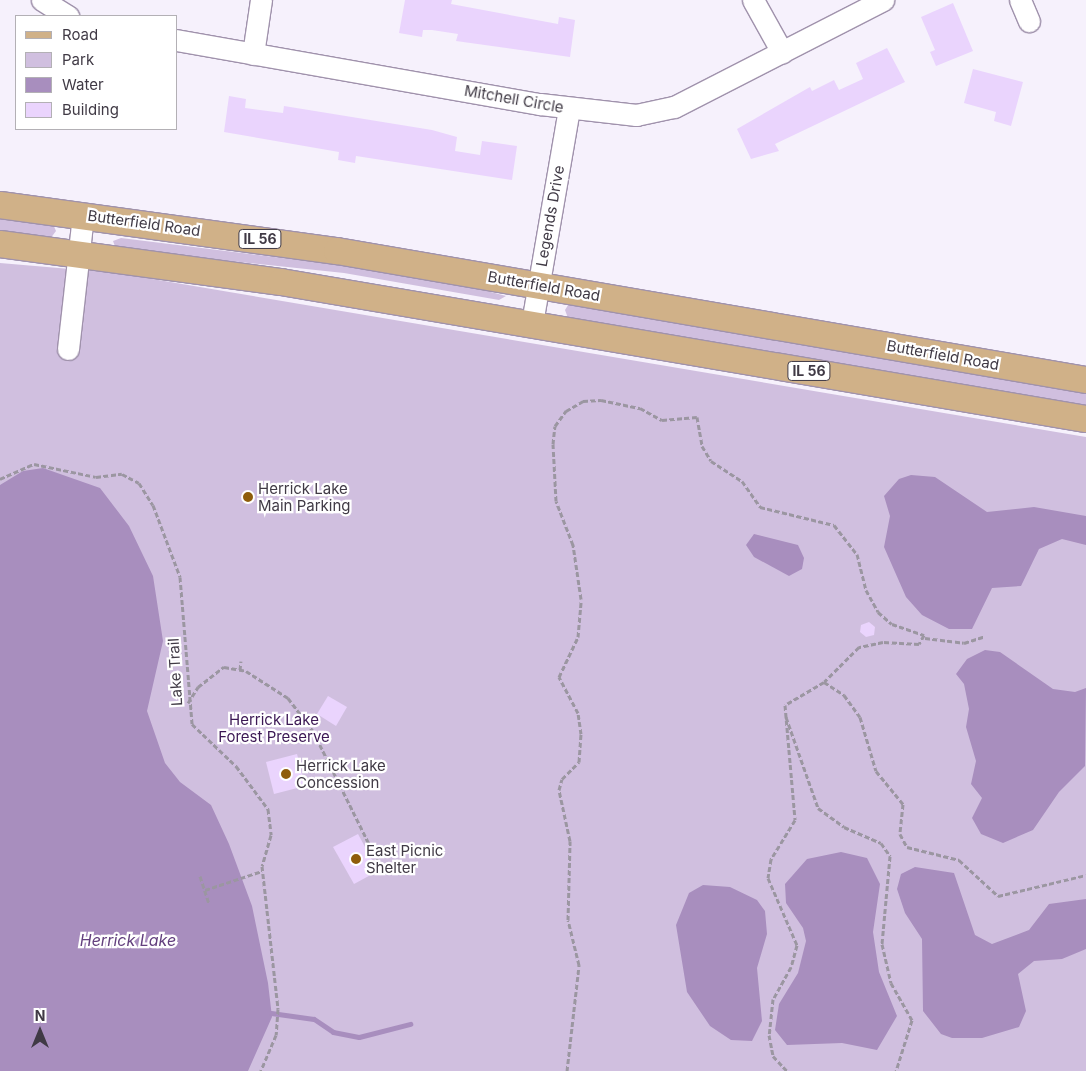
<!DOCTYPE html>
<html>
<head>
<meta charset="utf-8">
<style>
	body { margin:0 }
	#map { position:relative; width:1086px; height:1071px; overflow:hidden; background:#f6f1fc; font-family:Inter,sans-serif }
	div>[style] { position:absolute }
	.green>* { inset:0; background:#d0bfdf }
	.water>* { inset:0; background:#a88ebe }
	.stream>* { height:5px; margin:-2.5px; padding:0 2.5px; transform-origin:2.5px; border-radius:2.5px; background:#a88ebe }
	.building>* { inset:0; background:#ead4fd }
	.path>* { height:3px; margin-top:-1.5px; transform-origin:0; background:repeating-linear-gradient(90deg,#9b96a1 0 5px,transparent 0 7.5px) }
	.roads { filter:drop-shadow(1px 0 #a092ac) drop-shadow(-1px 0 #a092ac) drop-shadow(0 1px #a092ac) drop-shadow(0 -1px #a092ac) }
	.minor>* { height:21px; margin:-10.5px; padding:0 10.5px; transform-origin:10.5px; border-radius:10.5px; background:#fff }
	.major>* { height:26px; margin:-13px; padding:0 13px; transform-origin:13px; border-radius:13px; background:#d0b188 }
	.dots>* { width:14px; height:14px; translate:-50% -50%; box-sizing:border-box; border:2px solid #fff; border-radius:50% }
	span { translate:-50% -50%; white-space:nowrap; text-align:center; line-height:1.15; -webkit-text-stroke:4.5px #fff; paint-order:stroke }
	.shield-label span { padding:1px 4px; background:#fff; border:1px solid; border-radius:4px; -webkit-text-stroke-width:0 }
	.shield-label { font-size:14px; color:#403a45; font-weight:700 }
	.street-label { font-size:15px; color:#403a45 }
	.poi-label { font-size:15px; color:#403a45 }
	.left { translate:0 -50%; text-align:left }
	.park-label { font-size:15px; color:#3c1854 }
	.water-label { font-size:16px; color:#63407e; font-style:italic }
	.legend { position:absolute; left:15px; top:15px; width:162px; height:115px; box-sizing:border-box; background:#fff; border:1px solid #b3b0b5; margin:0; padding:6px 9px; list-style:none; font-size:15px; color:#403a45 }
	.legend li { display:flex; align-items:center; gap:10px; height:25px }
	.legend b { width:25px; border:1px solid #b3b0b5 }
	.north { position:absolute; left:15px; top:1006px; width:50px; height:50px; -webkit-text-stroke:4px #fff; paint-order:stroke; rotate:0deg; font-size:14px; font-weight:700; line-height:20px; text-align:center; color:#403a45 }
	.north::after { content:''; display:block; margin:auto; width:18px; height:22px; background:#403a45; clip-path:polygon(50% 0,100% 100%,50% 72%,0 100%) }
</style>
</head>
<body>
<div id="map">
	<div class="green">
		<div style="clip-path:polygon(0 215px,52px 222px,56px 231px,50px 239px,0 235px)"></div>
		<div style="clip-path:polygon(121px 238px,435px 277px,506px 296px,499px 300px,344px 273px,116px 249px,113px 241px)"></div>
		<div style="clip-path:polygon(0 263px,117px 273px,1086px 437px,1086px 1071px,0 1071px)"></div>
		<div style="clip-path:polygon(570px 302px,1086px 389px,1086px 409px,568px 318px,565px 310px)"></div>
	</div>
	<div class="water">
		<div style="clip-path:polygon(43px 468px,100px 488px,129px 526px,153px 576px,163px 641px,147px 711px,165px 763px,180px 782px,211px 805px,229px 844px,252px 906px,268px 983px,272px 1017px,248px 1071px,0 1071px,0 485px,23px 471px)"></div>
		<div style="clip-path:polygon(911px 475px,935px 477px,987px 512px,1034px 507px,1086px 516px,1086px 545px,1062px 539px,1039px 549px,1021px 586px,992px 588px,972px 629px,949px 629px,922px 615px,906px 597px,884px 547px,890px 516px,884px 496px,899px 479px)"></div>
		<div style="clip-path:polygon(754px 534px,798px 545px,804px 558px,802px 569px,789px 576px,754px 557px,746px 545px)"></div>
		<div style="clip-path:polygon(985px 650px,1000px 652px,1053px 689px,1075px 692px,1086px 688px,1085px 766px,1059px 792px,1033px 830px,1003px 843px,981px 834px,972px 818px,982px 798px,971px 784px,976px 761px,966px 727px,969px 709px,964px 684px,956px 674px,967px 659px)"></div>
		<div style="clip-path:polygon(841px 852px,867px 858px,880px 884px,873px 932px,879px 972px,897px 1016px,877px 1050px,842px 1043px,787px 1045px,775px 1030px,779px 1004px,798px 973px,806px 941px,803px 928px,786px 903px,785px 884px,807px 859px)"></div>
		<div style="clip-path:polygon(915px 867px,954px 873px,975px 935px,992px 944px,1029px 930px,1049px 904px,1086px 899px,1086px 949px,1062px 959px,1034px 961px,1018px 974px,1026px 1011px,1019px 1027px,982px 1038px,952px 1038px,941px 1034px,923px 1011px,922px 939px,905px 913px,897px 889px,901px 874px)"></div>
		<div style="clip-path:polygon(703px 885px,730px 887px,757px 900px,765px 911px,767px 934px,757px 968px,762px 1021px,752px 1041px,731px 1040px,710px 1026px,687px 992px,676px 925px,689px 893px)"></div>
	</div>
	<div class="stream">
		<div style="left:271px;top:1013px;width:43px;rotate:7.9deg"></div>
		<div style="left:314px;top:1019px;width:23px;rotate:34deg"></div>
		<div style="left:333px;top:1032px;width:26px;rotate:11deg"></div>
		<div style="left:359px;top:1037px;width:53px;rotate:-14.3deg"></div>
	</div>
	<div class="building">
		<div style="clip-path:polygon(405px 0,452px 0,451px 4px,558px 24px,559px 17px,575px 20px,570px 57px,456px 41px,458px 34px,432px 30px,423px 30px,422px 37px,399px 33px)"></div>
		<div style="clip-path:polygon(953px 3px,973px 51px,936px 66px,930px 52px,935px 50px,921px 17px)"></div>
		<div style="clip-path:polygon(887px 48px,905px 82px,775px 144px,779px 151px,751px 159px,737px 129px,810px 87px,812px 91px,834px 80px,839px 90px,863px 79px,856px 63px)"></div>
		<div style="clip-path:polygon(973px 69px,1023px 82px,1011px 126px,994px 121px,996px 112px,964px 103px)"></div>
		<div style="clip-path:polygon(229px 96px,246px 99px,245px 108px,283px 113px,284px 106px,432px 130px,457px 137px,455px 151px,480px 155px,482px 141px,517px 146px,512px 180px,356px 156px,355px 163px,338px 160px,339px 152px,224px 132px)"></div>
		<div style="clip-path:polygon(869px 622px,875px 627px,874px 635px,866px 637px,860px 632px,861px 625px)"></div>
		<div style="clip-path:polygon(328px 696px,347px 707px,336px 726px,317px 714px)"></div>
		<div style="clip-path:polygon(297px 754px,305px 786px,274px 794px,266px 762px)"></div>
		<div style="clip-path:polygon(358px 834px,378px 871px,354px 884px,333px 847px)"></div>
	</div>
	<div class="path">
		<div style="left:0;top:479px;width:37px;rotate:-24deg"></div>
		<div style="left:34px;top:464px;width:63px;rotate:11.8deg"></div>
		<div style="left:96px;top:477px;width:26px;rotate:-7deg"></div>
		<div style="left:122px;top:474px;width:19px;rotate:28deg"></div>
		<div style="left:139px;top:483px;width:26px;rotate:58deg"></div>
		<div style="left:153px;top:505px;width:77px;rotate:69.4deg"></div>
		<div style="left:180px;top:577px;width:147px;rotate:85.3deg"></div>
		<div style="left:192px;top:724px;width:61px;rotate:43.7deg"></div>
		<div style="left:236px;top:766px;width:54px;rotate:53.3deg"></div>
		<div style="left:268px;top:809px;width:26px;rotate:83deg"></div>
		<div style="left:271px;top:835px;width:32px;rotate:106deg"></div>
		<div style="left:262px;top:866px;width:144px;rotate:83.6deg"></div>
		<div style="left:278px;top:1009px;width:26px;rotate:94deg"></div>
		<div style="left:276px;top:1035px;width:39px;rotate:113deg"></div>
		<div style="left:925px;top:638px;width:39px;rotate:7deg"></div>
		<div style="left:964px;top:643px;width:22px;rotate:-18deg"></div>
		<div style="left:240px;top:670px;width:9px;rotate:-84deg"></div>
		<div style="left:824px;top:682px;width:24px;rotate:33deg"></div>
		<div style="left:844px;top:695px;width:27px;rotate:54deg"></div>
		<div style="left:860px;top:717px;width:56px;rotate:73.5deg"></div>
		<div style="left:876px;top:771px;width:43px;rotate:50.7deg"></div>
		<div style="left:903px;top:804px;width:30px;rotate:96deg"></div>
		<div style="left:900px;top:834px;width:15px;rotate:62deg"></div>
		<div style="left:907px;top:847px;width:54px;rotate:14deg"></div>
		<div style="left:959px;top:860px;width:53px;rotate:42.7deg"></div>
		<div style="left:998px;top:896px;width:90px;rotate:-13.4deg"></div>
		<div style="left:188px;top:703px;width:19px;rotate:-58deg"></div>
		<div style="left:198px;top:687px;width:33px;rotate:-38deg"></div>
		<div style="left:224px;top:667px;width:22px;rotate:10deg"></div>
		<div style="left:246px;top:671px;width:50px;rotate:32.7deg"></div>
		<div style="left:288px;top:698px;width:41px;rotate:52.9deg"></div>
		<div style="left:313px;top:731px;width:151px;rotate:63.6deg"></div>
		<div style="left:786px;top:717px;width:96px;rotate:70.6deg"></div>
		<div style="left:818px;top:808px;width:32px;rotate:36deg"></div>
		<div style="left:844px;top:827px;width:40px;rotate:23.4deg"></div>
		<div style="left:881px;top:843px;width:16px;rotate:55deg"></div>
		<div style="left:890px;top:856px;width:88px;rotate:95.2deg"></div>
		<div style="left:882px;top:944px;width:40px;rotate:77deg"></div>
		<div style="left:891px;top:983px;width:43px;rotate:60.4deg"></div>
		<div style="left:912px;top:1020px;width:53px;rotate:107.4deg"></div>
		<div style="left:200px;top:876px;width:28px;rotate:72deg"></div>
		<div style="left:205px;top:890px;width:60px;rotate:-18.4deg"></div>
		<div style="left:567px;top:1071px;width:107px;rotate:-83.5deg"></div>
		<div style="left:579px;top:965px;width:46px;rotate:-103.7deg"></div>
		<div style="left:568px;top:920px;width:79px;rotate:-88.5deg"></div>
		<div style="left:570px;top:841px;width:52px;rotate:-102.2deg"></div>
		<div style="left:559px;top:790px;width:11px;rotate:-75deg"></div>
		<div style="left:562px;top:779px;width:24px;rotate:-45deg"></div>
		<div style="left:579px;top:762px;width:28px;rotate:-86deg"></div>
		<div style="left:581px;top:734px;width:21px;rotate:-98deg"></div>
		<div style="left:578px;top:713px;width:41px;rotate:-117.8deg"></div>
		<div style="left:559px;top:677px;width:44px;rotate:-64.6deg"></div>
		<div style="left:578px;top:637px;width:38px;rotate:-85deg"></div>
		<div style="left:581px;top:599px;width:55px;rotate:-98.4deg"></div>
		<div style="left:573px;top:545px;width:47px;rotate:-111.1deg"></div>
		<div style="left:556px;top:501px;width:57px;rotate:-93deg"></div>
		<div style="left:553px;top:444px;width:18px;rotate:-84deg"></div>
		<div style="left:555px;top:426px;width:19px;rotate:-54deg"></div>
		<div style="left:566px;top:411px;width:20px;rotate:-30deg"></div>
		<div style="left:583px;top:401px;width:18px;rotate:-3deg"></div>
		<div style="left:601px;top:400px;width:40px;rotate:12deg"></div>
		<div style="left:640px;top:408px;width:25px;rotate:29deg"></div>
		<div style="left:662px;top:420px;width:35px;rotate:-5deg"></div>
		<div style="left:697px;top:417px;width:29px;rotate:80deg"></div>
		<div style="left:702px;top:446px;width:17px;rotate:59deg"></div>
		<div style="left:711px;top:461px;width:37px;rotate:33deg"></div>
		<div style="left:742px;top:481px;width:32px;rotate:55deg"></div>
		<div style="left:760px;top:507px;width:76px;rotate:13.7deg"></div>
		<div style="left:834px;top:525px;width:37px;rotate:52deg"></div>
		<div style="left:857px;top:554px;width:37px;rotate:76deg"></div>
		<div style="left:866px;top:590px;width:25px;rotate:61deg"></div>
		<div style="left:878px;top:612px;width:18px;rotate:41deg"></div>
		<div style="left:892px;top:624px;width:34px;rotate:19deg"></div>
		<div style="left:924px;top:635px;width:10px;rotate:119deg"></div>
		<div style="left:919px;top:644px;width:36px;rotate:-177deg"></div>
		<div style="left:883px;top:642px;width:25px;rotate:168deg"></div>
		<div style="left:859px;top:647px;width:49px;rotate:135deg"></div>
		<div style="left:824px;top:682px;width:45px;rotate:149.5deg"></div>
		<div style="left:785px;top:705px;width:115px;rotate:85deg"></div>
		<div style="left:795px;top:820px;width:46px;rotate:121.6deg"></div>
		<div style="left:771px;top:859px;width:19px;rotate:99deg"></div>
		<div style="left:768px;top:878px;width:73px;rotate:66.6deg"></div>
		<div style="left:797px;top:945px;width:23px;rotate:105deg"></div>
		<div style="left:791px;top:967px;width:37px;rotate:119deg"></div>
		<div style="left:773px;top:999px;width:36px;rotate:96deg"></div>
		<div style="left:769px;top:1035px;width:21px;rotate:79deg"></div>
		<div style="left:773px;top:1056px;width:21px;rotate:47deg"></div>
	</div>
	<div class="roads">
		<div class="minor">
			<div style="left:42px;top:0;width:31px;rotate:32deg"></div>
			<div style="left:753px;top:0;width:60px;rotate:60.9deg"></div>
			<div style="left:1020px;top:0;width:23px;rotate:67deg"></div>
			<div style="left:176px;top:40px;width:370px;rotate:10deg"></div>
			<div style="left:540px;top:104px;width:97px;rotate:6.5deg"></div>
			<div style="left:636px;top:115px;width:39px;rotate:-12deg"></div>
			<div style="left:674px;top:107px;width:235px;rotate:-27.1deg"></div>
			<div style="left:253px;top:54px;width:55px;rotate:-81.6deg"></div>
			<div style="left:532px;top:323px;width:218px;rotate:-80.2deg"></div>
			<div style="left:68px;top:349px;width:135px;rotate:-83.6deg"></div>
		</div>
		<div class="major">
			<div style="left:0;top:205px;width:340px;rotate:7.8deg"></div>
			<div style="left:337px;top:251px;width:760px;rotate:9.77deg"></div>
			<div style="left:0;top:244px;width:284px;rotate:7.7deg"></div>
			<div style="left:281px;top:282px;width:817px;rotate:9.66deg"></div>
		</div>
	</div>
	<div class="dots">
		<div style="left:248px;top:497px;background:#8f5d0b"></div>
		<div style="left:286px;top:774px;background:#8f5d0b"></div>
		<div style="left:356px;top:859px;background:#8f5d0b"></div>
	</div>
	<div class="shield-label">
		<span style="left:260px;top:239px">IL 56</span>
		<span style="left:809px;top:371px">IL 56</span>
	</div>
	<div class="street-label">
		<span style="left:514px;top:99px;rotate:10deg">Mitchell Circle</span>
		<span style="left:550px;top:216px;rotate:-80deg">Legends Drive</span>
		<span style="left:144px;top:223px;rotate:8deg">Butterfield Road</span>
		<span style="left:544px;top:286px;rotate:10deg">Butterfield Road</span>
		<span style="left:943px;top:355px;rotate:10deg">Butterfield Road</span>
		<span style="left:175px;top:672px;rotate:-93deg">Lake Trail</span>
	</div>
	<div class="poi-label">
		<span class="left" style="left:258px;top:497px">Herrick Lake<br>Main Parking</span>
		<span class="left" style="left:296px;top:774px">Herrick Lake<br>Concession</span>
		<span class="left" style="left:366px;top:859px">East Picnic<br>Shelter</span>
	</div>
	<div class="park-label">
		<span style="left:274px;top:728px">Herrick Lake<br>Forest Preserve</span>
	</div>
	<div class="water-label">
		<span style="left:128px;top:940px">Herrick Lake</span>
	</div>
	<ul class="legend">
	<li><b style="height:6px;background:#d0b188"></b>Road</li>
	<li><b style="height:14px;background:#d0bfdf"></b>Park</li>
	<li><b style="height:14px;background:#a88ebe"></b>Water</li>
	<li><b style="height:14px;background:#ead4fd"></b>Building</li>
	</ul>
	<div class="north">N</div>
</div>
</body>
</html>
